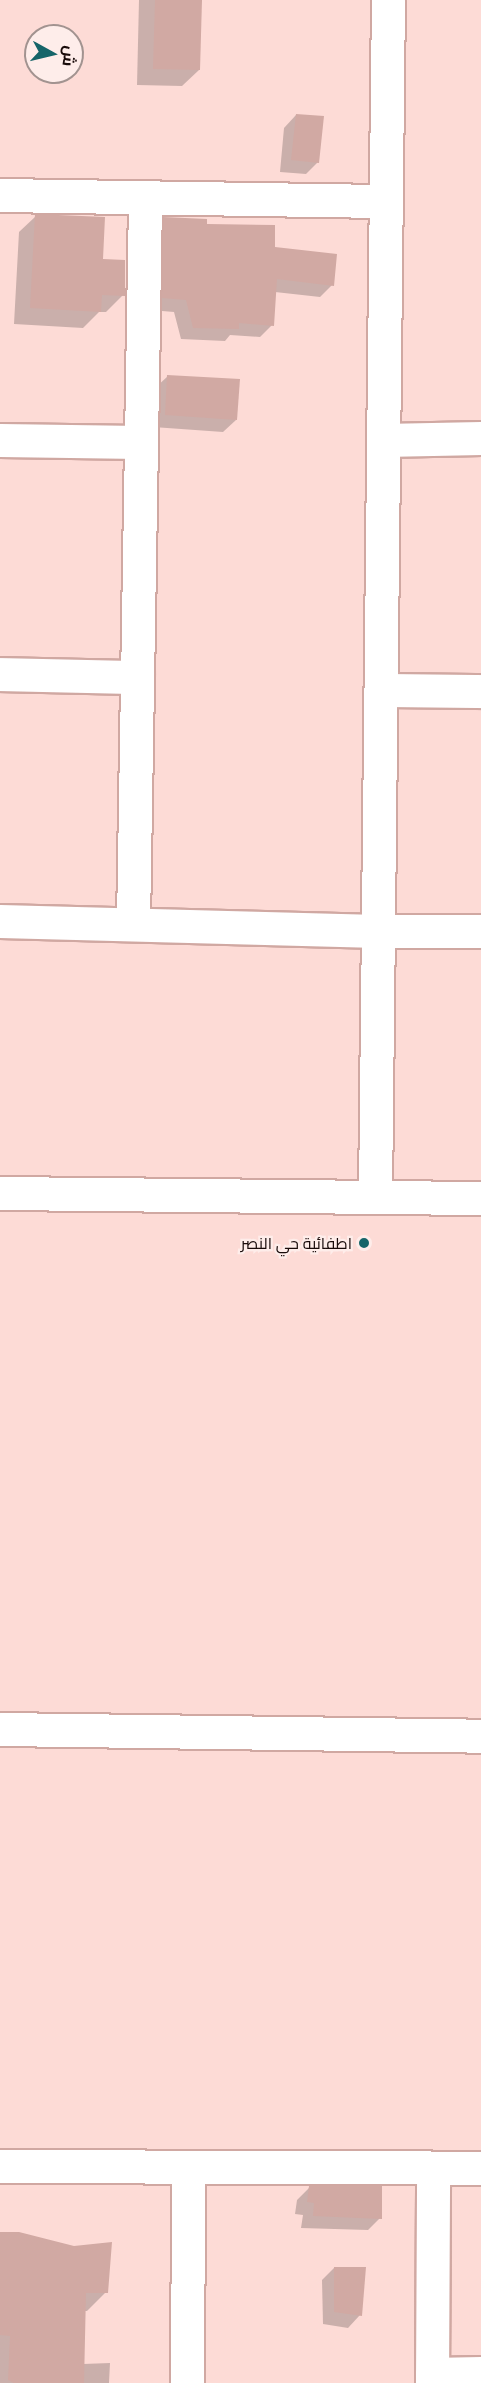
<!DOCTYPE html>
<html>
<head>
<meta charset="utf-8">
<style>
	body { margin:0 }
	#map { position:relative; width:481px; height:2383px; overflow:hidden; background:#fddbd6; font-family:"IBM Plex Sans",Cairo,sans-serif }
	div>[style] { position:absolute }
	.shadow>* { inset:0; background:#0003 }
	.building>* { inset:0; background:#d1a9a3 }
	.roads { filter:drop-shadow(2px 0 #d0a8a2) drop-shadow(-2px 0 #d0a8a2) drop-shadow(0 2px #d0a8a2) drop-shadow(0 -2px #d0a8a2) }
	.street>* { height:33px; margin:-16.5px; padding:0 16.5px; transform-origin:16.5px; border-radius:16.5px; background:#fff }
	.dots>* { width:16px; height:16px; translate:-50% -50%; box-sizing:border-box; border:3px solid #feedea; border-radius:50% }
	span { translate:-50% -50%; white-space:nowrap; text-align:center; line-height:1.15; -webkit-text-stroke:4.5px #feedea; paint-order:stroke }
	.poi-label { font-size:16px; color:#190b0a }
	.right { translate:-100% -50%; text-align:right }
	.north { position:absolute; left:24px; top:24px; width:60px; height:60px; box-sizing:border-box; background:#feedea; border:2px solid #a29390; border-radius:50%; rotate:98deg; font-size:16px; font-weight:700; line-height:24px; text-align:center; color:#190b0a }
	.north::after { content:''; display:block; margin:auto; width:21px; height:27px; background:#166569; clip-path:polygon(50% 0,100% 100%,50% 72%,0 100%) }
</style>
</head>
<body>
<div id="map">
	<div class="shadow">
		<div style="clip-path:polygon(139px 0,200px 0,199px 70px,182px 86px,137px 85px)"></div>
		<div style="clip-path:polygon(296px 115px,318px 162px,306px 174px,280px 172px,284px 128px)"></div>
		<div style="clip-path:polygon(36px 216px,102px 260px,123px 295px,106px 312px,99px 312px,83px 328px,14px 324px,19px 232px)"></div>
		<div style="clip-path:polygon(164px 218px,205px 226px,274px 249px,332px 285px,320px 297px,275px 292px,272px 325px,260px 337px,230px 335px,225px 341px,181px 339px,174px 312px,150px 310px,152px 231px)"></div>
		<div style="clip-path:polygon(168px 376px,236px 420px,223px 432px,153px 427px,155px 388px)"></div>
		<div style="clip-path:polygon(309px 2188px,380px 2218px,368px 2230px,301px 2228px,303px 2215px,295px 2214px,297px 2200px)"></div>
		<div style="clip-path:polygon(0 2234px,106px 2292px,87px 2311px,84px 2311px,83px 2364px,110px 2363px,109px 2383px,0 2383px)"></div>
		<div style="clip-path:polygon(334px 2268px,360px 2315px,348px 2328px,323px 2324px,322px 2280px)"></div>
	</div>
	<div class="building">
		<div style="clip-path:polygon(155px 0,202px 0,200px 70px,153px 69px)"></div>
		<div style="clip-path:polygon(296px 114px,324px 116px,319px 163px,291px 160px)"></div>
		<div style="clip-path:polygon(35px 214px,105px 217px,103px 259px,125px 260px,125px 296px,102px 295px,101px 312px,30px 308px)"></div>
		<div style="clip-path:polygon(163px 217px,207px 219px,207px 224px,275px 225px,275px 247px,337px 254px,334px 286px,277px 279px,274px 326px,239px 323px,239px 329px,193px 328px,186px 300px,162px 298px)"></div>
		<div style="clip-path:polygon(167px 375px,240px 379px,237px 420px,165px 415px)"></div>
		<div style="clip-path:polygon(309px 2186px,382px 2186px,382px 2219px,313px 2216px,314px 2203px,307px 2202px)"></div>
		<div style="clip-path:polygon(0 2232px,19px 2232px,74px 2246px,112px 2242px,108px 2293px,86px 2293px,84px 2383px,14px 2383px,8px 2380px,10px 2336px,0 2335px)"></div>
		<div style="clip-path:polygon(334px 2267px,366px 2267px,362px 2316px,334px 2312px)"></div>
	</div>
	<div class="roads">
		<div class="street">
			<div style="left:0;top:195px;width:386px;rotate:0.9deg"></div>
			<div style="left:0;top:440px;width:140px;rotate:0.8deg"></div>
			<div style="left:383px;top:440px;width:98px;rotate:-1.2deg"></div>
			<div style="left:0;top:674px;width:137px;rotate:1.3deg"></div>
			<div style="left:381px;top:690px;width:100px;rotate:0.6deg"></div>
			<div style="left:0;top:921px;width:378px;rotate:1.5deg"></div>
			<div style="left:378px;top:931px;width:103px"></div>
			<div style="left:133px;top:924px;width:727px;rotate:-89.05deg"></div>
			<div style="left:0;top:1193px;width:481px;rotate:0.6deg"></div>
			<div style="left:375px;top:1197px;width:1197px;rotate:-89.38deg"></div>
			<div style="left:0;top:1729px;width:481px;rotate:0.8deg"></div>
			<div style="left:0;top:2166px;width:481px;rotate:0.2deg"></div>
			<div style="left:432px;top:2374px;width:49px;rotate:-1.2deg"></div>
			<div style="left:187px;top:2383px;width:216px;rotate:-89.7deg"></div>
			<div style="left:432px;top:2383px;width:214px;rotate:-89.7deg"></div>
		</div>
	</div>
	<div class="dots">
		<div style="left:364px;top:1243px;background:#166569"></div>
	</div>
	<div class="poi-label">
		<span class="right" style="left:352px;top:1243px">اطفائية حي النصر</span>
	</div>
	<div class="north">ش</div>
</div>
</body>
</html>
